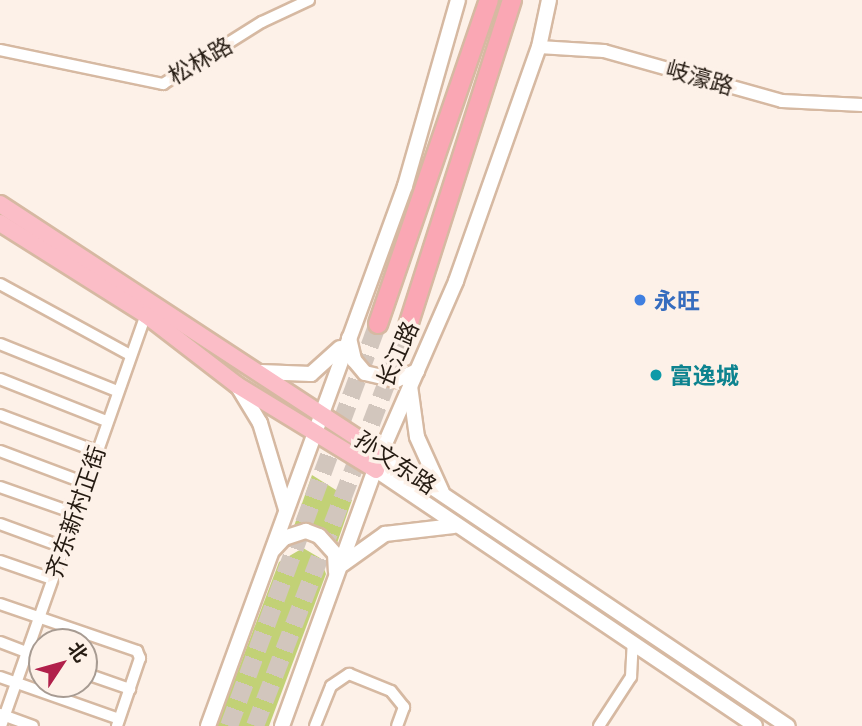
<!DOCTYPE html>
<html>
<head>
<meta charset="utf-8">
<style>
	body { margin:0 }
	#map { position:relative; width:862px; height:726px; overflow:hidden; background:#fdf1e8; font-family:"Golos Text","Noto Sans SC",sans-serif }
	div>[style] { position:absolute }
	.green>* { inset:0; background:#c2d176 }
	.trunk-tunnel>* { height:18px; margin-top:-9px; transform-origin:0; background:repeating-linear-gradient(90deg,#d2c6bd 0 18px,transparent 0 27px) }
	.roads { filter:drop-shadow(2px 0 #d6b9a2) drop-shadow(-2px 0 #d6b9a2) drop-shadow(0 2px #d6b9a2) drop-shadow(0 -2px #d6b9a2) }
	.minor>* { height:10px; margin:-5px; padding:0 5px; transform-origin:5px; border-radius:5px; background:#fff }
	.tertiary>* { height:12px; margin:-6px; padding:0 6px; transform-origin:6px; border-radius:6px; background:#fff }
	.secondary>* { height:14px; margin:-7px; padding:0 7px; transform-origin:7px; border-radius:7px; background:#fff }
	.primary>* { height:16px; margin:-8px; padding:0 8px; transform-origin:8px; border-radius:8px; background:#fbbdc7 }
	.trunk>* { height:18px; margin:-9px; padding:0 9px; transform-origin:9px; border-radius:9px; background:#faa7b4 }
	.dots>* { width:19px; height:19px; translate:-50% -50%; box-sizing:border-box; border:4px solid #fdf1e8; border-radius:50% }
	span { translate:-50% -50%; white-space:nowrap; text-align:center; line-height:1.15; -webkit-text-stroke:7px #fdf1e8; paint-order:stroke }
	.street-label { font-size:23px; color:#251b12 }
	.shop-label { font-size:23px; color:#366cbe; font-weight:700 }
	.left { translate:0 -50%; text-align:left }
	.culture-label { font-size:23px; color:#0d838f; font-weight:700 }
	.north { position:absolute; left:28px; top:628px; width:70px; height:70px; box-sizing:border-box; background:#fdf1e8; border:2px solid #a79b92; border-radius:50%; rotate:54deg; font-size:19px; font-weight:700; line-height:28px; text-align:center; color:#251b12 }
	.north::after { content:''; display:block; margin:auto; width:24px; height:32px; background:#b1204b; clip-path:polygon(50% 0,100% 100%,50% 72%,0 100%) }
</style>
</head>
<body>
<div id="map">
	<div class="green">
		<div style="clip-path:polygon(312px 475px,352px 500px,335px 549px,293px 529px)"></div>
		<div style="clip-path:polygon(303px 548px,320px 558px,326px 574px,269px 726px,217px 726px,279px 562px)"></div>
	</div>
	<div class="trunk-tunnel">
		<div style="left:229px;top:726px;width:429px;rotate:-69.7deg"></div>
		<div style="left:255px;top:726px;width:422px;rotate:-69deg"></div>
	</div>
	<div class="roads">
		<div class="minor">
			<div style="left:0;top:50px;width:167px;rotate:11.8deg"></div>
			<div style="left:163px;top:84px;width:117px;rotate:-32.1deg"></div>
			<div style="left:262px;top:22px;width:52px;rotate:-25.1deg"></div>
			<div style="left:0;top:284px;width:148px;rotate:28.6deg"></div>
			<div style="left:0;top:344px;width:126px;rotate:21.9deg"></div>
			<div style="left:0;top:379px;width:114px;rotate:21.6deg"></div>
			<div style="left:0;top:415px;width:103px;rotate:20.6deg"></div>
			<div style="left:0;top:451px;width:91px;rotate:20.6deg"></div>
			<div style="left:0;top:487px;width:78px;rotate:19.4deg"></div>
			<div style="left:0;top:524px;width:67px;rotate:20.1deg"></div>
			<div style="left:0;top:561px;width:55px;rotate:19.1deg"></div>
			<div style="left:0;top:604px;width:145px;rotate:18.9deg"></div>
			<div style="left:137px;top:651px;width:8px;rotate:67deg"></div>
			<div style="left:140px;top:658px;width:72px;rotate:108.7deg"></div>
			<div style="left:0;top:642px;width:45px;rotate:20.9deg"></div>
			<div style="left:84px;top:673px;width:49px;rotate:19.2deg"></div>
			<div style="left:0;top:677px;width:126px;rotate:19.4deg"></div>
			<div style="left:0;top:714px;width:35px;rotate:20deg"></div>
			<div style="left:1px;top:726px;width:439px;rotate:-70.6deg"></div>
			<div style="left:315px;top:726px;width:43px;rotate:-68.2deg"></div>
			<div style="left:331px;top:686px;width:22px;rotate:-34deg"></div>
			<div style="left:349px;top:674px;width:45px;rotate:22deg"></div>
			<div style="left:391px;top:691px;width:21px;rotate:51deg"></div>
			<div style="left:404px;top:707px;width:20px;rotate:110deg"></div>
			<div style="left:599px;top:726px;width:59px;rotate:-56.9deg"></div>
			<div style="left:631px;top:677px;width:33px;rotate:-87deg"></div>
		</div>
		<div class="tertiary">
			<div style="left:539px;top:47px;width:65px;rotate:3.5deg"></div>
			<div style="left:604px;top:51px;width:185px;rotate:15.7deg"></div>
			<div style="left:782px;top:101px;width:80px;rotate:2.9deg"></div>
		</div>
		<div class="secondary">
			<div style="left:349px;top:338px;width:23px;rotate:77deg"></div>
			<div style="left:354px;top:360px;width:17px;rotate:50deg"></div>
			<div style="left:365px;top:373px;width:32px;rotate:13deg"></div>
			<div style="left:396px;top:380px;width:23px;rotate:-23deg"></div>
			<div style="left:261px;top:372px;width:50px;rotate:2.3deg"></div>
			<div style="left:311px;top:374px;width:39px;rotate:-42deg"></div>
			<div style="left:237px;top:385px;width:44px;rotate:58.8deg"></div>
			<div style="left:260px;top:423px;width:90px;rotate:73.2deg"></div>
			<div style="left:410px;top:386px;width:51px;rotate:82.2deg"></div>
			<div style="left:417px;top:437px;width:60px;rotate:65.6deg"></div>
			<div style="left:381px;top:453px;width:490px;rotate:33.9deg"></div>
			<div style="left:376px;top:470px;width:457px;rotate:34deg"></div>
			<div style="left:273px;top:550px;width:16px;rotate:-47deg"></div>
			<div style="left:284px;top:538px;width:23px;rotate:-18deg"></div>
			<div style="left:306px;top:531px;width:14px;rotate:21deg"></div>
			<div style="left:319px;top:536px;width:24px;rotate:48deg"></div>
			<div style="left:335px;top:554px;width:18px;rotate:87deg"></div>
			<div style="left:343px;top:564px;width:52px;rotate:-35.5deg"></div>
			<div style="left:385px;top:534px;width:69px;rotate:-6.6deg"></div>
			<div style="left:208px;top:726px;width:575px;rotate:-69.96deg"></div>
			<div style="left:405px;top:186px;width:193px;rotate:-74.1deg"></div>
			<div style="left:282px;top:726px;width:290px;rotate:-70.1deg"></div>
			<div style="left:381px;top:453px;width:188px;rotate:-66.4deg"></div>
			<div style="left:456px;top:281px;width:248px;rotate:-70.5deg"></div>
			<div style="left:539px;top:47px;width:48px;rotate:-78deg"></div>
		</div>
		<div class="primary">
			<div style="left:0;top:204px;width:455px;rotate:33.2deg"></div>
			<div style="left:0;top:223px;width:173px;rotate:32.2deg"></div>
			<div style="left:146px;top:315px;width:115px;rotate:37.6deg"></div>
			<div style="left:237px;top:385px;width:163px;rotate:31.4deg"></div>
		</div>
		<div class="trunk">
			<div style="left:378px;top:324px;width:342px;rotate:-71.1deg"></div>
			<div style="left:406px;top:332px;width:349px;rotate:-72.3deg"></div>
		</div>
	</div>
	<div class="dots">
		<div style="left:640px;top:300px;background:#3f7fe0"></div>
		<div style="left:656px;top:375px;background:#0f9aa8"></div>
	</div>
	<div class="street-label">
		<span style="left:200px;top:60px;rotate:-30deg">松林路</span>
		<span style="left:700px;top:77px;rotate:16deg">岐濠路</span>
		<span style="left:397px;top:354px;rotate:-66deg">长江路</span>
		<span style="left:396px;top:462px;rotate:34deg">孙文东路</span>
		<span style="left:75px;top:512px;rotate:-71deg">齐东新村正街</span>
	</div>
	<div class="shop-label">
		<span class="left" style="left:654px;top:300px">永旺</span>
	</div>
	<div class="culture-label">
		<span class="left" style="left:670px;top:375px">富逸城</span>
	</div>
	<div class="north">北</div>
</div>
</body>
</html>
